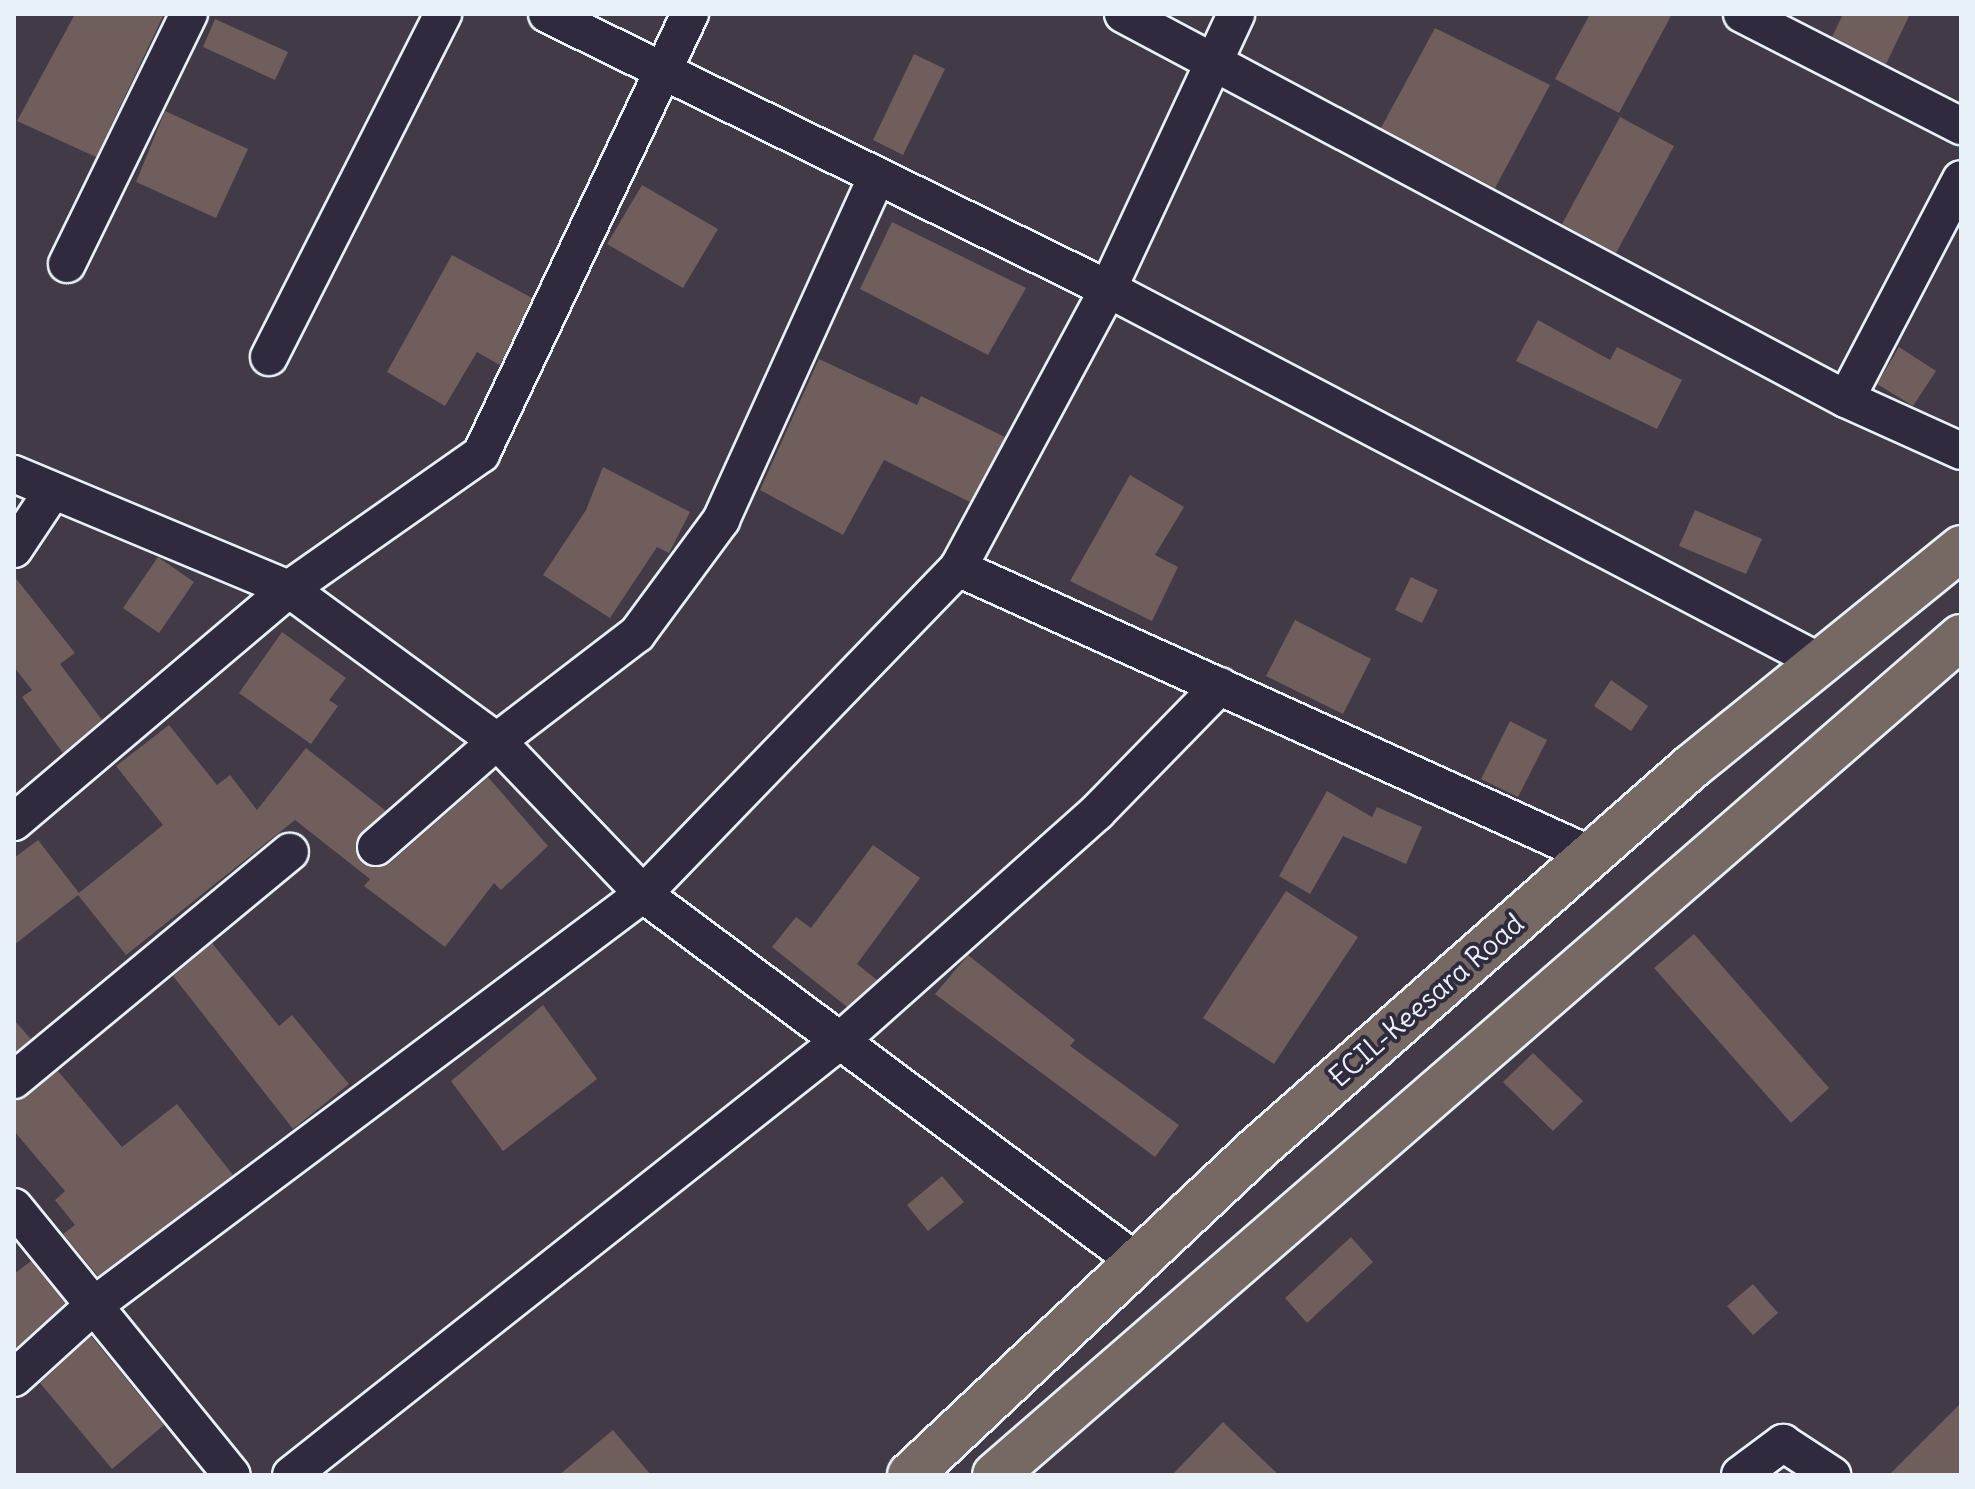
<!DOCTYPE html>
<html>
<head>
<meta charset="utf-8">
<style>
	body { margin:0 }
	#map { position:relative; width:1975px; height:1489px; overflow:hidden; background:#423a46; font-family:Delius,sans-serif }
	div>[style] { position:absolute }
	.building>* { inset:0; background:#6f5e5c }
	.roads { filter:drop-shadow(2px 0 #e8f1f8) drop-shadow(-2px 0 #e8f1f8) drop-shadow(0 2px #e8f1f8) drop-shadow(0 -2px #e8f1f8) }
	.minor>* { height:36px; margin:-18px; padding:0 18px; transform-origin:18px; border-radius:18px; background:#2f2a3d }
	.major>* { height:44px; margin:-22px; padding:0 22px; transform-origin:22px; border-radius:22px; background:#766964 }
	span { translate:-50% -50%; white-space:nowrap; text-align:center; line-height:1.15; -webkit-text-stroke:8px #2f2a3d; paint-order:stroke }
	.street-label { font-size:28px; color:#e8f1f8 }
	.frame { position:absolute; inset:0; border:16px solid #e8f1f8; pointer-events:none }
</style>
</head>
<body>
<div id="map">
	<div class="building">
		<div style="clip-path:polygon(75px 14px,164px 14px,96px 157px,17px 121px)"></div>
		<div style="clip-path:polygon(1590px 14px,1672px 14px,1619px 113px,1555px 79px)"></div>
		<div style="clip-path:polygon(1843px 14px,1910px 14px,1886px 64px,1832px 37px)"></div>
		<div style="clip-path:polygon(215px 19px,288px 52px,275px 80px,203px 47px)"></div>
		<div style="clip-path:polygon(1435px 28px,1550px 85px,1495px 188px,1381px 128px)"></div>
		<div style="clip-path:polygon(914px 54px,945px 69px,903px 155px,873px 140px)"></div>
		<div style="clip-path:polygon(165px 111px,248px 149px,216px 218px,136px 182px)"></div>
		<div style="clip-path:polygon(1620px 117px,1674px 146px,1616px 253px,1562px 224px)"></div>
		<div style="clip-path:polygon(642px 185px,718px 229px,683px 288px,607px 244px)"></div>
		<div style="clip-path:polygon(892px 222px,1026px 288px,988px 355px,860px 289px)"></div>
		<div style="clip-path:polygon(452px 255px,532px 298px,500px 365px,477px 352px,445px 406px,387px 372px)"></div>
		<div style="clip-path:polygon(1538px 320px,1610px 360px,1617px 347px,1682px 380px,1657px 429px,1516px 361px)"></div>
		<div style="clip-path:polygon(1899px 347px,1936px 371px,1913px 406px,1877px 384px)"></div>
		<div style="clip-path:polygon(819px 359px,917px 405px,921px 396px,1005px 437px,970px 502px,884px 460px,843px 535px,760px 490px)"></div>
		<div style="clip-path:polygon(603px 467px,690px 512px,669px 553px,657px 547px,610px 618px,543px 575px,586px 510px)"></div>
		<div style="clip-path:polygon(1130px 475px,1184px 507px,1155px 555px,1178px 567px,1152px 621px,1070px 581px)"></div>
		<div style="clip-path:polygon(1695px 510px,1762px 539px,1746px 574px,1679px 546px)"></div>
		<div style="clip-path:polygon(158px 557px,194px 582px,159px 633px,123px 608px)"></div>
		<div style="clip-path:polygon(14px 576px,75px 653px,60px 664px,102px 720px,63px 753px,22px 697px,32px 690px,14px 667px)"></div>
		<div style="clip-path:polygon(1411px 577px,1438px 590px,1422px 623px,1395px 610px)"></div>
		<div style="clip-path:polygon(1295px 620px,1371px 659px,1343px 714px,1266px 676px)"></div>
		<div style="clip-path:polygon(282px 632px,346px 678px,329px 700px,338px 706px,311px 744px,239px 693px)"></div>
		<div style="clip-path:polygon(1611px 680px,1648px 706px,1631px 731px,1594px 706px)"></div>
		<div style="clip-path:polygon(1510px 721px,1547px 740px,1518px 797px,1481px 779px)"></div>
		<div style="clip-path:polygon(169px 725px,217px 785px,230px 775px,257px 810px,306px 748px,386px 811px,356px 841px,360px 860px,370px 867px,390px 863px,488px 777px,548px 846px,501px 890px,494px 883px,445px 947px,364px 886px,370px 879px,295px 820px,126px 955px,78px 895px,14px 945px,14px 858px,38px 840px,79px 893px,163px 825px,116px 766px)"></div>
		<div style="clip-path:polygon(1327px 791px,1372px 817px,1377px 807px,1422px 827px,1406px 864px,1343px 836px,1310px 894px,1279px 876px)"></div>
		<div style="clip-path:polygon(873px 845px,920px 878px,857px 964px,877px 980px,847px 1007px,772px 947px,796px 917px,811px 928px)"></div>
		<div style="clip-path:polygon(1286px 891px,1358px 937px,1274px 1064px,1203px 1018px)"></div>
		<div style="clip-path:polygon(1694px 934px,1829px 1088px,1791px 1123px,1654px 968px)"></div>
		<div style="clip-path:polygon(212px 943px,279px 1026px,292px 1015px,349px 1084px,293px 1129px,173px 976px)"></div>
		<div style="clip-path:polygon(968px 955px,1075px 1040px,1070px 1046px,1179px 1125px,1155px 1157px,935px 994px)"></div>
		<div style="clip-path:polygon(543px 1005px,597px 1079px,503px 1151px,451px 1081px)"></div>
		<div style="clip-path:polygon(14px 1020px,31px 1039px,14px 1053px)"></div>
		<div style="clip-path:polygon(1533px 1053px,1583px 1101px,1553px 1131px,1503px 1082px)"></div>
		<div style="clip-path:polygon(58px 1071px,122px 1147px,177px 1104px,233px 1175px,98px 1276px,63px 1234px,75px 1225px,55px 1200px,65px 1191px,14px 1131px,14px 1100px)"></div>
		<div style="clip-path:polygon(942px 1176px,964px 1202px,928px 1231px,907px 1205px)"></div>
		<div style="clip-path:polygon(1351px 1237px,1373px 1262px,1307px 1323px,1285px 1298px)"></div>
		<div style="clip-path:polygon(31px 1261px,65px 1303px,14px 1350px,14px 1274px)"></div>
		<div style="clip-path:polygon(1753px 1284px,1778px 1313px,1753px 1335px,1727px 1306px)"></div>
		<div style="clip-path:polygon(91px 1336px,164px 1425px,112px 1469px,40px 1383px)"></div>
		<div style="clip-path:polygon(1961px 1403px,1961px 1475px,1889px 1475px)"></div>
		<div style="clip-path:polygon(1223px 1422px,1279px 1475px,1172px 1475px)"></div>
		<div style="clip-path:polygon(613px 1430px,651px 1475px,559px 1475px)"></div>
	</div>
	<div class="roads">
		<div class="minor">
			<div style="left:547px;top:14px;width:625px;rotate:26.11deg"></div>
			<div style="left:1108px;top:289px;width:804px;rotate:27.65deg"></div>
			<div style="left:1123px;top:14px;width:819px;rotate:28.04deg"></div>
			<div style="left:1846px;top:399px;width:248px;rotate:-62.4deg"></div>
			<div style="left:1742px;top:14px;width:246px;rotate:27.1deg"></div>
			<div style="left:67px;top:264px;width:278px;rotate:-64deg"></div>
			<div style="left:269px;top:357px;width:385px;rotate:-63.1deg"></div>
			<div style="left:1846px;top:399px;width:126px;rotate:24.3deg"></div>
			<div style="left:14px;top:474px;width:298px;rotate:22.7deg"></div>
			<div style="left:289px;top:589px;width:258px;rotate:36.2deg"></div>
			<div style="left:497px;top:741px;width:211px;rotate:46.3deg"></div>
			<div style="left:643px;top:894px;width:616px;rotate:36.68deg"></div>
			<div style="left:14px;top:549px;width:69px;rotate:-56.3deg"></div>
			<div style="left:958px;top:568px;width:695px;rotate:24.39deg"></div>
			<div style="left:14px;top:822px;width:360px;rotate:-40.3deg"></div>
			<div style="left:289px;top:589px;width:235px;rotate:-35.1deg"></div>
			<div style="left:481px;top:454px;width:487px;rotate:-64.6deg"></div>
			<div style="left:376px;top:847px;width:161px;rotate:-41.2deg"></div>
			<div style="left:497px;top:741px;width:176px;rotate:-37.4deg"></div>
			<div style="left:637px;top:634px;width:142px;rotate:-53.6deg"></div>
			<div style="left:721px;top:520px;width:375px;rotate:-65.6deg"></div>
			<div style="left:14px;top:1080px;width:358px;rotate:-39.6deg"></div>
			<div style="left:14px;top:1207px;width:345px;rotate:50.9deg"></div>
			<div style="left:14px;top:1378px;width:107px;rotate:-42.3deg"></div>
			<div style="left:93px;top:1306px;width:687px;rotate:-36.84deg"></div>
			<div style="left:643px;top:894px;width:453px;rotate:-46deg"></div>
			<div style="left:958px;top:568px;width:317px;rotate:-61.7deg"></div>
			<div style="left:1108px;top:289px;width:303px;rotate:-65deg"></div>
			<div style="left:291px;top:1475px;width:700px;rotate:-38.33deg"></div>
			<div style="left:840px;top:1041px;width:344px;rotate:-41.7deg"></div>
			<div style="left:1097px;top:812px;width:176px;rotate:-45.7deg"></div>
			<div style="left:1740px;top:1475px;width:54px;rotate:-36.7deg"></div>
			<div style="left:1783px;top:1443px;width:59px;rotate:33.1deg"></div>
		</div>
		<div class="major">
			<div style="left:910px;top:1475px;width:475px;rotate:-43.2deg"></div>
			<div style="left:1256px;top:1150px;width:580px;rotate:-41.36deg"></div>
			<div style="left:1691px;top:767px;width:348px;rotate:-39deg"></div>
			<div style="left:995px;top:1475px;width:1279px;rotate:-40.94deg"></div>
		</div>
	</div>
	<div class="street-label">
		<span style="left:1426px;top:1000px;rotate:-41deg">ECIL-Keesara Road</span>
	</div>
	<div class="frame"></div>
</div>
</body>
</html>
